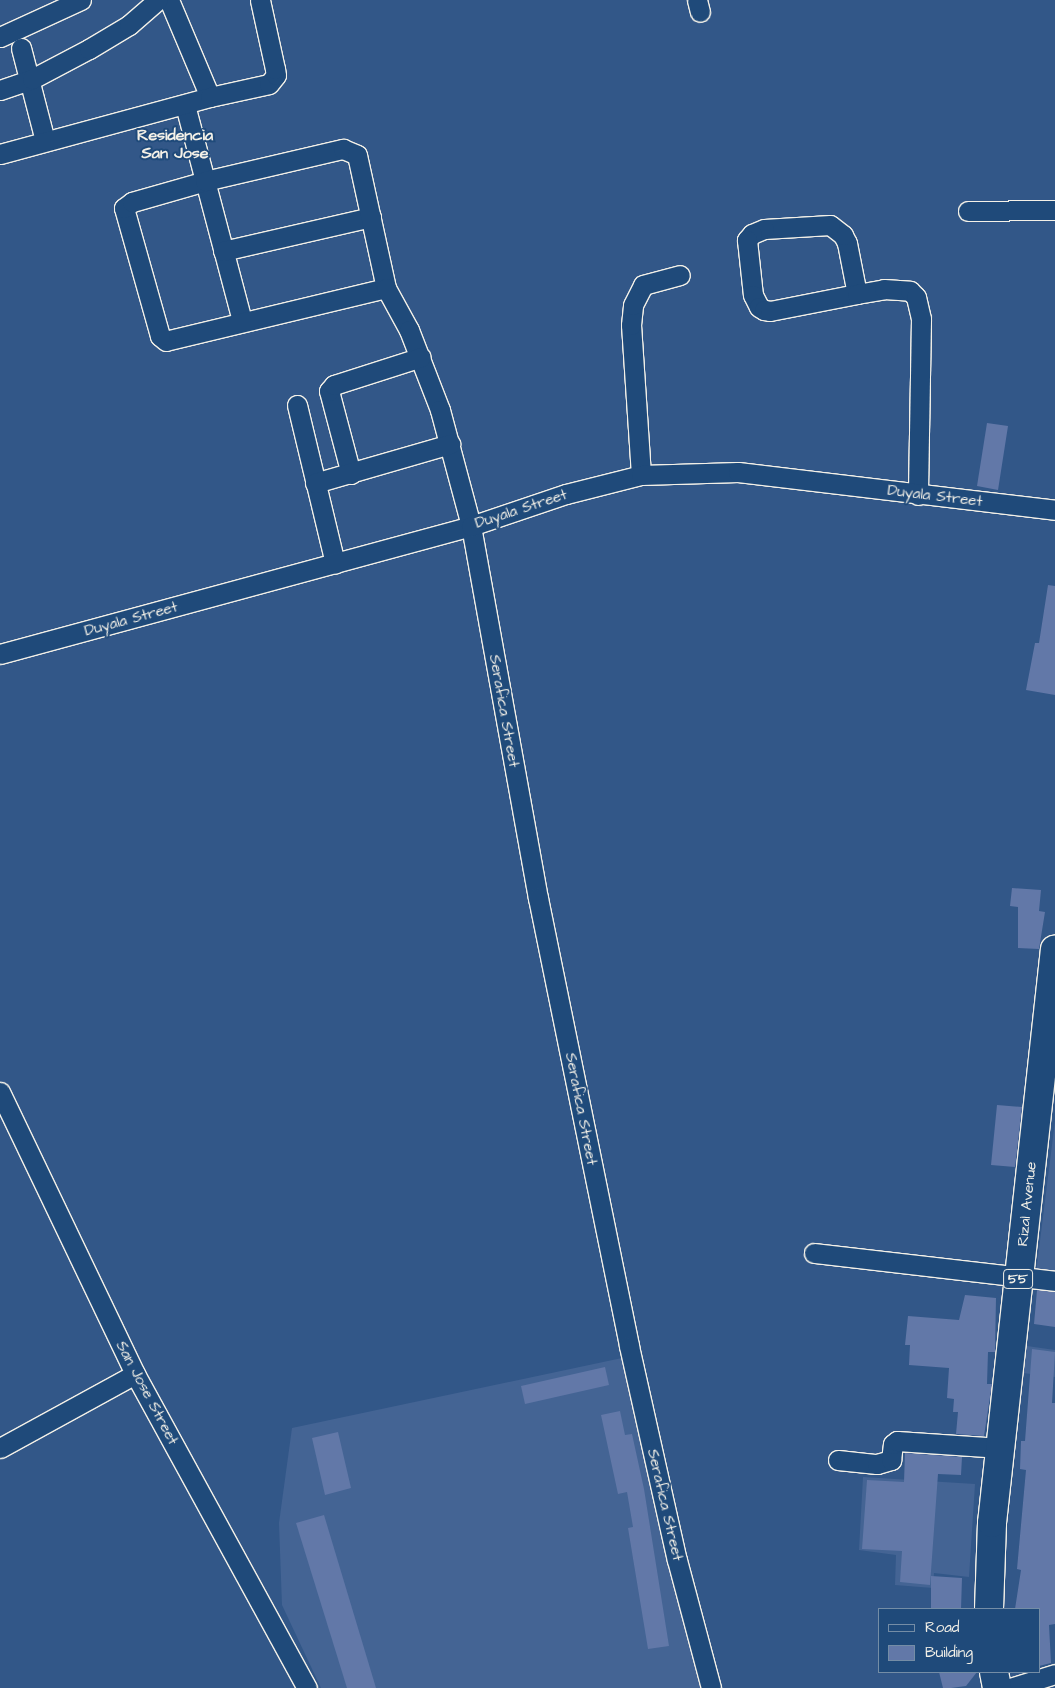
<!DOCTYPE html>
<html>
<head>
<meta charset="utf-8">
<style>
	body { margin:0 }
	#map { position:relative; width:1055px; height:1688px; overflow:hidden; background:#325788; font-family:"Architects Daughter",sans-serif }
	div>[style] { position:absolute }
	.built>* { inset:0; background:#446494 }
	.building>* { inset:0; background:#6278a8 }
	.roads { filter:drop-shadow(1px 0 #f4f1e8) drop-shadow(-1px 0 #f4f1e8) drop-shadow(0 1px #f4f1e8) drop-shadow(0 -1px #f4f1e8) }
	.minor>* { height:19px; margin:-9.5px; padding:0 9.5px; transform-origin:9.5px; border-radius:9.5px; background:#1f4a7a }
	.highway>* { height:28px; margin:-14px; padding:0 14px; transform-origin:14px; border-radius:14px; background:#1f4a7a }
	span { translate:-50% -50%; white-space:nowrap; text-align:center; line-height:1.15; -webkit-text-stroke:4px #1f4a7a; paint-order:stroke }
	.shield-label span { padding:1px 4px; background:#1f4a7a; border:1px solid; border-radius:4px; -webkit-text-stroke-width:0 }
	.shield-label { font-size:14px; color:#f4f1e8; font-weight:700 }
	.street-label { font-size:15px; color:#f4f1e8 }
	.neighbourhood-label { font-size:16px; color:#f4f1e8; font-weight:700 }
	.legend { position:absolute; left:878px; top:1608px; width:162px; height:65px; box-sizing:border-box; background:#1f4a7a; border:1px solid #748da6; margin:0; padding:6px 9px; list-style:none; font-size:15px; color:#f4f1e8 }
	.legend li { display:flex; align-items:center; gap:10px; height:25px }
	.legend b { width:25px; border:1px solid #748da6 }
</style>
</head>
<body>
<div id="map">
	<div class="built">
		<div style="clip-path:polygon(1055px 1121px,1055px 1275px,1036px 1273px)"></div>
		<div style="clip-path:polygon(1027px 1346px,1055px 1350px,1055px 1377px,1023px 1373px)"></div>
		<div style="clip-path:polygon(622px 1358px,702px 1688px,321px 1688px,282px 1605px,279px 1523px,292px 1428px)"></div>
		<div style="clip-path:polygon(863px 1477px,975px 1484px,969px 1577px,934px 1573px,933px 1588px,895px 1585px,896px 1555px,859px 1550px)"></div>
	</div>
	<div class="building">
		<div style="clip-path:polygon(987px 423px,1008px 426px,998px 490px,977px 486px)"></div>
		<div style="clip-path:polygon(1048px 585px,1055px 586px,1055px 695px,1026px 690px,1035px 643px,1039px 643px)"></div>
		<div style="clip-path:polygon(1012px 888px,1041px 890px,1039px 911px,1045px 912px,1039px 949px,1018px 948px,1018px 907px,1010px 906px)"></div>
		<div style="clip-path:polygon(997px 1105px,1022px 1107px,1015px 1167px,991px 1165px)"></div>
		<div style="clip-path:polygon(1037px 1290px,1055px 1292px,1055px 1327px,1034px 1324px)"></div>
		<div style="clip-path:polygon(965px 1295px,996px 1298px,995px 1352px,988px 1352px,987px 1384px,992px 1384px,984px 1436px,956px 1434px,958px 1412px,953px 1412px,954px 1399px,947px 1398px,949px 1368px,909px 1365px,910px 1345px,905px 1345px,908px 1316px,959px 1320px)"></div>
		<div style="clip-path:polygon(1032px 1349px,1055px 1352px,1052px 1403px,1055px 1403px,1055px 1624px,1049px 1625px,1051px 1663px,1039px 1666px,1039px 1609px,1015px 1609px,1021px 1570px,1017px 1569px,1026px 1470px,1020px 1469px,1021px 1441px,1025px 1441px)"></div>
		<div style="clip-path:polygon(605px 1367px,609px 1385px,525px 1404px,521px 1386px)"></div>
		<div style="clip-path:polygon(620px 1411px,625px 1435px,632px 1434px,644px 1489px,669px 1646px,648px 1649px,628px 1528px,633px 1527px,627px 1492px,618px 1494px,601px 1415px)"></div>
		<div style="clip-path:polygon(338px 1432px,351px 1488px,325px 1495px,312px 1438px)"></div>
		<div style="clip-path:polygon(905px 1453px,962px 1457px,961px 1475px,938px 1474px,930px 1585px,900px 1582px,902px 1551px,862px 1549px,867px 1480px,904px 1482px)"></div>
		<div style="clip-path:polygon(324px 1515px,376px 1688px,347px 1688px,296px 1523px)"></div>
		<div style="clip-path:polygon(931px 1576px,962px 1578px,961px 1609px,931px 1609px)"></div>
		<div style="clip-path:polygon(939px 1672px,977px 1672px,966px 1686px,951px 1688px,943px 1688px)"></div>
	</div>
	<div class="roads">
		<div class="minor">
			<div style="left:169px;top:0;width:105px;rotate:67.1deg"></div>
			<div style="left:697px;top:0;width:12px;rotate:76deg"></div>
			<div style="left:0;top:37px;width:89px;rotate:-24.6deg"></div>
			<div style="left:21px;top:48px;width:96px;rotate:75.5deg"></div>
			<div style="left:0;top:90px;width:34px;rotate:-19deg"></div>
			<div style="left:32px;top:79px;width:64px;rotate:-27.8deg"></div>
			<div style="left:89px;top:49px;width:47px;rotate:-31deg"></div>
			<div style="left:129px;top:25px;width:38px;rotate:-41deg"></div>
			<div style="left:185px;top:105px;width:223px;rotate:75.2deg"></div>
			<div style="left:0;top:154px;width:218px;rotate:-15.2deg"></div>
			<div style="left:210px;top:97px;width:60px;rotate:-12.4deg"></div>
			<div style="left:269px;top:84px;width:11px;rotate:-52deg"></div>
			<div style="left:276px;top:75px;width:6px;rotate:-99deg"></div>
			<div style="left:275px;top:69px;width:71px;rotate:-102.3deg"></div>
			<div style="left:968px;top:211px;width:87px;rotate:-0.7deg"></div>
			<div style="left:223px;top:251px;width:152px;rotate:-12.9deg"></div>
			<div style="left:386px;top:288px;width:226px;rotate:166.5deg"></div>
			<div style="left:166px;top:341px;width:8px;rotate:-140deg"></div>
			<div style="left:160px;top:336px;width:133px;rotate:-105.7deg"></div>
			<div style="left:124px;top:208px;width:10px;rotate:-37deg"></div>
			<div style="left:132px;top:202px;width:76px;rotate:-16deg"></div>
			<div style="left:205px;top:181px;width:142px;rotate:-13.1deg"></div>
			<div style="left:343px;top:149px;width:15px;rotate:23deg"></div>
			<div style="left:357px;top:155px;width:136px;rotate:77.7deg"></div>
			<div style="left:386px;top:288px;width:48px;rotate:61.3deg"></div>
			<div style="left:409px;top:330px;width:86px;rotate:68.8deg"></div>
			<div style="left:440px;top:410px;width:120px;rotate:75deg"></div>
			<div style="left:471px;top:526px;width:378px;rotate:79.8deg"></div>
			<div style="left:538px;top:898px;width:457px;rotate:78.5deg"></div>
			<div style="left:629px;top:1346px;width:219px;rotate:77.4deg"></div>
			<div style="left:677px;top:1560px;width:132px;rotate:75.1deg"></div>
			<div style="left:857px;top:294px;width:52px;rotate:-101.1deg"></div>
			<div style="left:847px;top:243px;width:9px;rotate:-117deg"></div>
			<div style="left:843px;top:235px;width:16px;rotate:-142deg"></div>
			<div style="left:830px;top:225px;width:66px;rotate:176.5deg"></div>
			<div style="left:764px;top:229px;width:13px;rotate:157deg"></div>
			<div style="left:752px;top:234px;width:8px;rotate:130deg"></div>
			<div style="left:747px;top:240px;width:55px;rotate:83.8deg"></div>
			<div style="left:753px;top:295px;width:13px;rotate:63deg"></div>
			<div style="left:759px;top:307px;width:6px;rotate:31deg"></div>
			<div style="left:764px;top:310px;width:6px;rotate:9deg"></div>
			<div style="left:770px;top:311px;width:89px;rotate:-11.1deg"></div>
			<div style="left:857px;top:294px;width:27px;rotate:-10deg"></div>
			<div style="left:884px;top:289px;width:26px;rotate:4deg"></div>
			<div style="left:910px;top:291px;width:8px;rotate:45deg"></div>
			<div style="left:916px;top:297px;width:23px;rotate:77deg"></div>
			<div style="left:921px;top:319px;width:176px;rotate:91deg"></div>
			<div style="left:297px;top:405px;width:163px;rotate:76.5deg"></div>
			<div style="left:351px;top:474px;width:86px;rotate:-104.8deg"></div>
			<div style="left:329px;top:391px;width:8px;rotate:-50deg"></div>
			<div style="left:334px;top:385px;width:91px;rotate:-17.8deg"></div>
			<div style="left:641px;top:475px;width:150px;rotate:-93.8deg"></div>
			<div style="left:631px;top:325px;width:20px;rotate:-84deg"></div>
			<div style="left:633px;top:305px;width:22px;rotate:-63deg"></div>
			<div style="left:643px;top:285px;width:38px;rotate:-15deg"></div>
			<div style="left:315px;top:483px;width:141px;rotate:-16.1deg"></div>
			<div style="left:0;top:654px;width:488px;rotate:-15.2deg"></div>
			<div style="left:471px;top:526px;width:100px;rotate:-18.6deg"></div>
			<div style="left:566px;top:494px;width:77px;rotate:-14.2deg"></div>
			<div style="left:641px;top:475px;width:97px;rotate:-1.8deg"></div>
			<div style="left:738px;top:472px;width:319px;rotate:6.8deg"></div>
			<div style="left:0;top:1092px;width:313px;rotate:64.4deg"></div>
			<div style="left:135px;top:1374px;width:358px;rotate:61.3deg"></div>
			<div style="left:814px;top:1253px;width:243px;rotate:6.6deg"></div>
			<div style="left:0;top:1448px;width:154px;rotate:-28.7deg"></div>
			<div style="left:838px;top:1460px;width:39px;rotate:6deg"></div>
			<div style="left:877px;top:1464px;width:15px;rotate:-16deg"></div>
			<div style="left:891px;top:1460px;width:16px;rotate:-83deg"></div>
			<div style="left:893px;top:1444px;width:5px;rotate:-37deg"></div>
			<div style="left:897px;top:1441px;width:104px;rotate:3.9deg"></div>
			<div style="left:1010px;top:1688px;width:47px;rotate:-17.3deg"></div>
		</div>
		<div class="highway">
			<div style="left:989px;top:1609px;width:86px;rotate:-88deg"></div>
			<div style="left:992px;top:1523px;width:577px;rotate:-83.74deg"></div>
			<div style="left:994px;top:1672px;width:16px;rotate:79deg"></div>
		</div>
	</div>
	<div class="shield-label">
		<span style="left:1018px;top:1279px">55</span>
	</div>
	<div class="street-label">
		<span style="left:935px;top:496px;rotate:7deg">Duyala Street</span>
		<span style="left:521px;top:509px;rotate:-18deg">Duyala Street</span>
		<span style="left:131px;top:619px;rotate:-15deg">Duyala Street</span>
		<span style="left:504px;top:711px;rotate:80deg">Serafica Street</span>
		<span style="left:581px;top:1109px;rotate:79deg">Serafica Street</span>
		<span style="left:1027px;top:1204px;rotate:-84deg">Rizal Avenue</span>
		<span style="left:147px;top:1393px;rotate:62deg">San Jose Street</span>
		<span style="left:665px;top:1505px;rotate:77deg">Serafica Street</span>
	</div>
	<div class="neighbourhood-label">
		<span style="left:175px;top:144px">Residencia<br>San Jose</span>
	</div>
	<ul class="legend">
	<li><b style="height:6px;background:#1f4a7a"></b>Road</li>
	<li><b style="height:14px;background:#6278a8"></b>Building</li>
	</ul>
</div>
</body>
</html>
